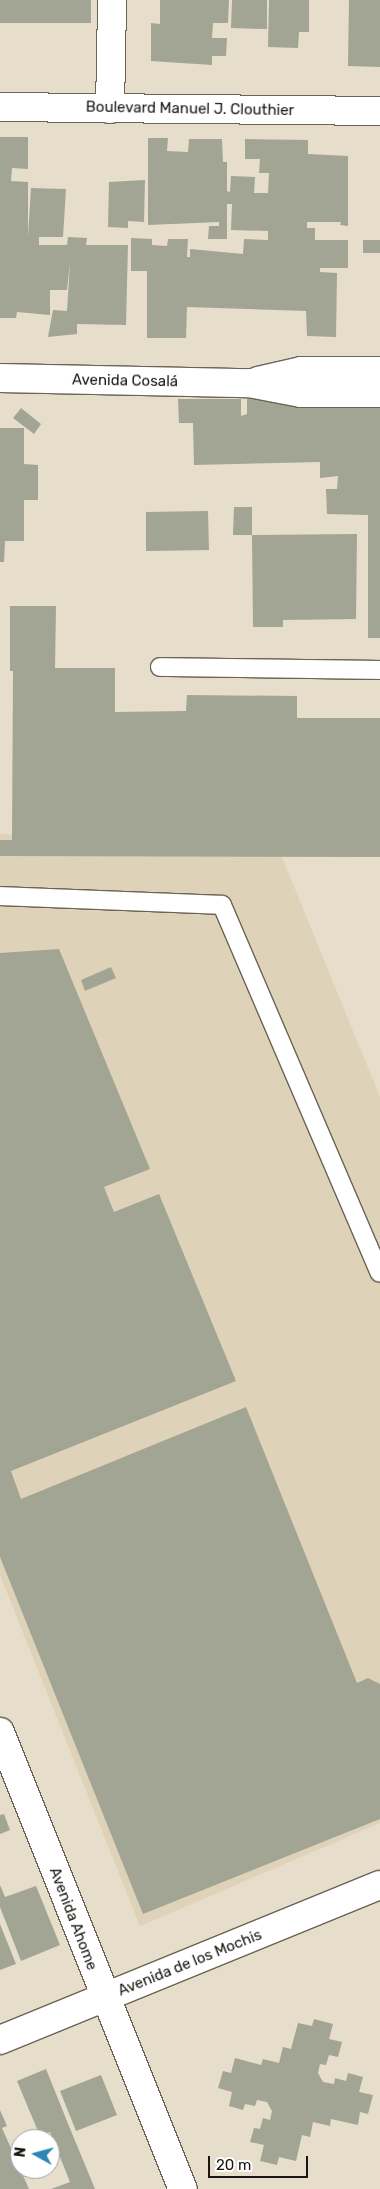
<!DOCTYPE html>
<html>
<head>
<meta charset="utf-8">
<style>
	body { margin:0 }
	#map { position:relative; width:380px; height:2189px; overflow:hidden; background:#e6ddcb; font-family:Rubik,sans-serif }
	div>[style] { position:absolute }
	.built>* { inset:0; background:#ded2b9 }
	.building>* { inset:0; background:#a2a593 }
	.roads { filter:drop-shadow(1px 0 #6b6353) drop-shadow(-1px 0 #6b6353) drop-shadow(0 1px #6b6353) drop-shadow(0 -1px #6b6353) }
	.service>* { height:18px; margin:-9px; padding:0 9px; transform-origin:9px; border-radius:9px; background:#fff }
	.minor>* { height:28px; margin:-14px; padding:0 14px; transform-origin:14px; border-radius:14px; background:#fff }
	.secondary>* { height:28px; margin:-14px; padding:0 14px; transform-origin:14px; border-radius:14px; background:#fff }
	.primary>* { height:28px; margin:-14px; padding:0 14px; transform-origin:14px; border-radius:14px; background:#fff }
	span { translate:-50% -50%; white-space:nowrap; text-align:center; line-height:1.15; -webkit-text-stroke:4.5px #fff; paint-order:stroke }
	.street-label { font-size:15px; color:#1a1711 }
	.north { position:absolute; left:10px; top:2129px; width:50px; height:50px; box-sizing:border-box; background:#fff; border:1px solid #a3a2a0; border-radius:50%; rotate:277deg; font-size:14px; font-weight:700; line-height:20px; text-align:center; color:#1a1711 }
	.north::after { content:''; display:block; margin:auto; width:18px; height:22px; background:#2d86b4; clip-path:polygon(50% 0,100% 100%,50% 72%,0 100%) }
	.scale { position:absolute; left:208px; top:2156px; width:100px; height:22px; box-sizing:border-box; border:2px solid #1a1711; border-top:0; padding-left:6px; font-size:15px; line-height:18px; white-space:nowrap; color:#1a1711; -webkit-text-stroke:4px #fff; paint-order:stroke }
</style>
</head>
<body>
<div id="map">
	<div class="built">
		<div style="clip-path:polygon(0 834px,277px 845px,380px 1097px,380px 1823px,140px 1926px,0 1575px)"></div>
	</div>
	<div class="building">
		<div style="clip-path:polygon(0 0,91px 0,91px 23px,0 23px)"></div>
		<div style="clip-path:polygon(160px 0,229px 0,228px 23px,213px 23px,212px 38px,227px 38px,226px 56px,212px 56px,212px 65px,151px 61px,151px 23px,160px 24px)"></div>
		<div style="clip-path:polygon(232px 0,267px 0,267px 29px,231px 28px)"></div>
		<div style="clip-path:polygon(269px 0,309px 0,309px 32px,299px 32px,298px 48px,268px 47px)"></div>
		<div style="clip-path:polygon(349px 0,380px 0,380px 67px,348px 66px)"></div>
		<div style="clip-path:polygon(0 137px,28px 137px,28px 169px,12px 168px,11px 181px,28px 182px,28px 237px,31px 188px,66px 189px,63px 237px,39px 237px,39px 245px,67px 245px,68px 237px,87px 238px,86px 245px,128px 245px,126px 325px,77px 324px,77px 334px,48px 337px,53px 310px,67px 311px,70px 262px,67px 290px,50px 290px,50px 315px,17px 312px,16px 318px,0 318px)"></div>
		<div style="clip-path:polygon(148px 138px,168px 138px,167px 151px,188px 152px,189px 139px,222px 139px,223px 162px,227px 162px,227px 191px,230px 192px,231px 176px,255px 177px,254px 193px,268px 193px,269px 173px,259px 173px,260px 159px,245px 159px,245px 139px,308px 140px,308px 154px,348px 156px,348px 226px,340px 225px,341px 222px,307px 222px,307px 228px,315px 228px,315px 240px,348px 240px,348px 268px,320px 268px,320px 272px,337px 273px,336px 337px,307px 336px,306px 311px,187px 307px,186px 338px,147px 338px,147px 271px,131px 271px,131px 238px,152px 239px,152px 245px,167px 246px,168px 239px,188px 239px,187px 257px,190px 257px,190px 249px,243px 254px,244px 239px,268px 240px,268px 231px,231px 230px,232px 204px,227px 204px,227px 239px,208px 239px,209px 226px,219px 226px,219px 222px,148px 225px)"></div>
		<div style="clip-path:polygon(145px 180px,144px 222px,128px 221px,128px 228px,108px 227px,109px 182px)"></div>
		<div style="clip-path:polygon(363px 240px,380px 240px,380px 253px,363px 253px)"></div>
		<div style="clip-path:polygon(178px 399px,241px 399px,241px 416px,247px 414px,247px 399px,380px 399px,380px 638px,368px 638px,368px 515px,327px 514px,326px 489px,337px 489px,338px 476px,320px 478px,320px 462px,194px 465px,193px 423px,179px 423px)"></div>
		<div style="clip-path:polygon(21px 408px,41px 424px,34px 434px,13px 418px)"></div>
		<div style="clip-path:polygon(0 428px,24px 428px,24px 464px,38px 465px,38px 500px,24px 500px,24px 541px,5px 541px,4px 562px,0 562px)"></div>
		<div style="clip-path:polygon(234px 507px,252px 507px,252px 535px,233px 535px)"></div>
		<div style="clip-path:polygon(208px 511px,209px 550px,146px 551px,146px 512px)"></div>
		<div style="clip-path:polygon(357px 534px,356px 619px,283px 620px,283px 627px,253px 627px,252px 535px)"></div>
		<div style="clip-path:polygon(10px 606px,56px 606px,55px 668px,115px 668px,115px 712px,186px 711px,187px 695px,297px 696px,297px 718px,380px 718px,380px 857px,0 856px,0 840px,12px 840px,13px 671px,10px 671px)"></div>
		<div style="clip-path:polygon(59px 949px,150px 1169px,104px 1187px,114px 1212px,159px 1194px,236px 1381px,11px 1471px,21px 1499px,246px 1407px,357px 1683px,368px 1678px,380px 1684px,380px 1819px,143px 1914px,0 1557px,0 953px)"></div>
		<div style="clip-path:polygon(111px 967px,116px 978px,85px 991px,81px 980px)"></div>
		<div style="clip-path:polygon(4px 1814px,10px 1830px,0 1834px,0 1815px)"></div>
		<div style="clip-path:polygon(0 1885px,5px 1897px,36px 1886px,60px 1945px,21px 1961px,0 1907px)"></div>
		<div style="clip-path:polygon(0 1924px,16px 1964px,0 1970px)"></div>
		<div style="clip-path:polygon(314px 2019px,333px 2024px,329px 2039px,342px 2042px,338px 2057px,329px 2055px,326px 2065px,320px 2064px,318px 2073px,323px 2082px,334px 2084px,335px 2078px,346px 2081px,348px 2073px,363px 2077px,359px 2092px,373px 2095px,368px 2114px,360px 2112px,358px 2125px,331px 2119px,330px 2126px,313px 2122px,310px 2137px,302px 2135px,296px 2161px,279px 2157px,277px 2165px,260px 2161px,264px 2145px,250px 2142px,254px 2128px,260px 2129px,263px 2118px,270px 2120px,272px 2111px,267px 2102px,257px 2100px,255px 2106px,245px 2104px,243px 2110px,229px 2106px,232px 2092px,218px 2088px,223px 2071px,231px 2073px,235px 2058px,261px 2065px,263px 2059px,279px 2063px,283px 2047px,291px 2049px,298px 2023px,312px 2026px)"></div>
		<div style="clip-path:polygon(46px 2069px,71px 2131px,95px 2189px,51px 2189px,70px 2182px,50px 2132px,40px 2136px,17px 2081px)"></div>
		<div style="clip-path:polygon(101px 2075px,117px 2115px,76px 2131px,60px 2091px)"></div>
		<div style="clip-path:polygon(0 2110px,7px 2126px,2px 2128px,29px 2189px,0 2189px)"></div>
	</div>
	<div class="roads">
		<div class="service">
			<div style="left:160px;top:667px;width:220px;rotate:0.8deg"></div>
			<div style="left:0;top:896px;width:222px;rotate:2.3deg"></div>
			<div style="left:222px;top:905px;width:400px;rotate:66.8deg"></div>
		</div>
		<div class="minor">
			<div style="left:110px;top:109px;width:109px;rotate:-88.9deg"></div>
			<div style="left:0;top:378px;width:249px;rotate:1.2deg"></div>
			<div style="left:249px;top:383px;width:53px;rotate:10.9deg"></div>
			<div style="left:301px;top:393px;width:79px"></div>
			<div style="left:258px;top:381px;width:44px;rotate:-13.1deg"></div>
			<div style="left:301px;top:371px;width:79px"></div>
			<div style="left:0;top:1732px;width:492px;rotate:68.2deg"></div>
		</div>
		<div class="secondary">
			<div style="left:0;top:2040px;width:410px;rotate:-22.2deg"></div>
		</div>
		<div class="primary">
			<div style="left:0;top:107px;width:380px;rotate:0.6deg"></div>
		</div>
	</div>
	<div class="street-label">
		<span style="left:190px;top:109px;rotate:1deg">Boulevard Manuel J. Clouthier</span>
		<span style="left:125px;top:381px;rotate:1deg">Avenida Cosalá</span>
		<span style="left:73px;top:1919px;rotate:69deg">Avenida Ahome</span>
		<span style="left:190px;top:1963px;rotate:-22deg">Avenida de los Mochis</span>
	</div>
	<div class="north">N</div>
	<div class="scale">20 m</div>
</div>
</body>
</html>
